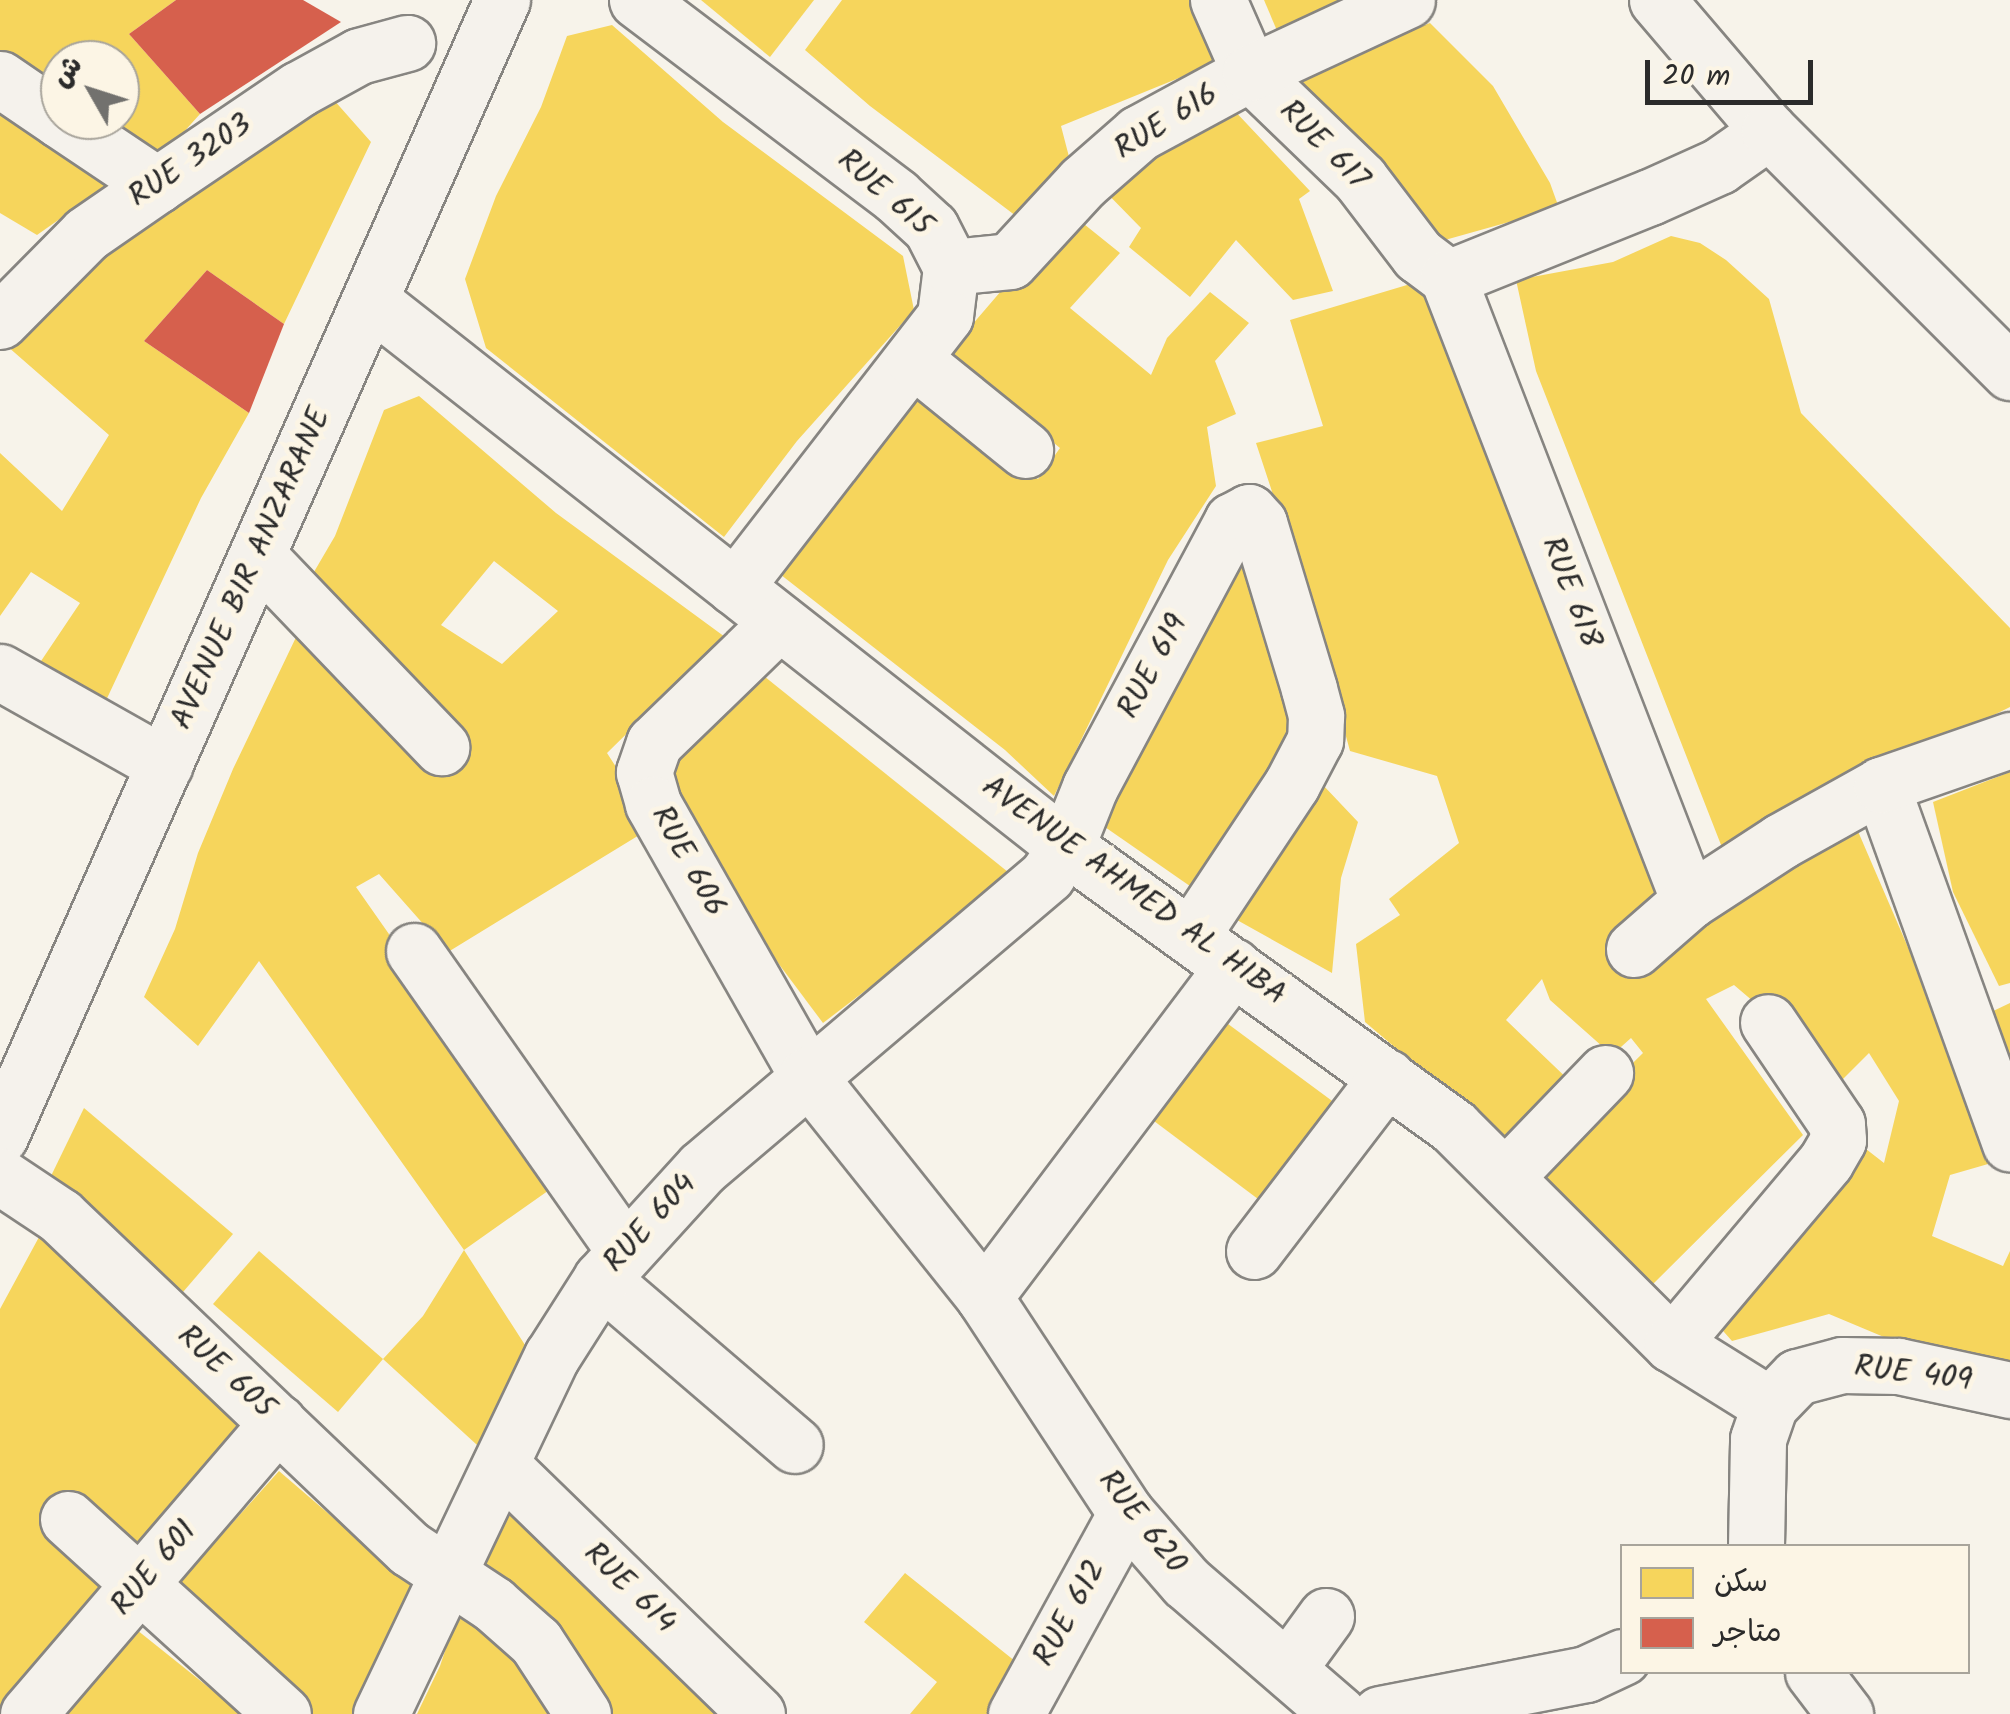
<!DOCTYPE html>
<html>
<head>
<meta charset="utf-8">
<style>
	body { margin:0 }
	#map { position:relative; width:2010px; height:1714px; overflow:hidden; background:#f7f3ea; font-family:Kalam,"Playpen Sans Arabic",sans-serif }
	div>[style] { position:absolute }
	.homes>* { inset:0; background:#f6d55c }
	.shops>* { inset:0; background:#d6604d }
	.roads { filter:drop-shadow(2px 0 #878581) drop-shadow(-2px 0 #878581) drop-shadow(0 2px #878581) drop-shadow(0 -2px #878581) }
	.minor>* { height:55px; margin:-27.5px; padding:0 27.5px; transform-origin:27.5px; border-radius:27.5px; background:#f5f2ec }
	.major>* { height:55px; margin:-27.5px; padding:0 27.5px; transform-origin:27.5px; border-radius:27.5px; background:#f5f2ec }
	span { translate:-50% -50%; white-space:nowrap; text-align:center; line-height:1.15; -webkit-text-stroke:10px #fcf5e5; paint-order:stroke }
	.street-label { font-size:32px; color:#2b2b2b }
	.legend { position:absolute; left:1620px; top:1544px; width:350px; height:130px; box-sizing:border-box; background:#fcf5e5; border:2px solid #a8a49b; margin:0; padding:12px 18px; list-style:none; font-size:30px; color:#2b2b2b }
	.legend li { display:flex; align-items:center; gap:20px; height:50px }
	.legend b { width:50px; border:2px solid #a8a49b }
	.north { position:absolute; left:40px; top:40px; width:100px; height:100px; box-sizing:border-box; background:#fcf5e5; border:2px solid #a8a49b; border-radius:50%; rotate:309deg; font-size:28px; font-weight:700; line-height:40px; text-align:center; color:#2b2b2b }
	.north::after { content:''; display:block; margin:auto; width:35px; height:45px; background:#72716e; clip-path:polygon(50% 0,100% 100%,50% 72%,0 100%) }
	.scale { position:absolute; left:1645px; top:60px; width:168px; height:45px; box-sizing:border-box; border:5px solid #2b2b2b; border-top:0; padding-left:12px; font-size:30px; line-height:35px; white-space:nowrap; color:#2b2b2b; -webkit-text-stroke:8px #fcf5e5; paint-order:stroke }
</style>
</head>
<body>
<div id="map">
	<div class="homes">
		<div style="clip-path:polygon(0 0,176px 0,129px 34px,200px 114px,154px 165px,92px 120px,120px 120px,120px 60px,60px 60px,60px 99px,0 60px)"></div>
		<div style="clip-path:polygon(701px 0,814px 0,770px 57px)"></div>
		<div style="clip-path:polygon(842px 0,1200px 0,1228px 58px,1061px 126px,1074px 176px,1028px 225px,870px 106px,805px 50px)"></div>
		<div style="clip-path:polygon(1264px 0,1351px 0,1278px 33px)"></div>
		<div style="clip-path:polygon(1430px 23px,1493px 86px,1550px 183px,1559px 208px,1420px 247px,1408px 196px,1292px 75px)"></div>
		<div style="clip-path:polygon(612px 25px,723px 122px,903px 256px,914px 310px,797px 441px,724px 537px,486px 348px,465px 279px,496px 196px,541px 107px,567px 36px)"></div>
		<div style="clip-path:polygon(333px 99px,371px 142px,284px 324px,207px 270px,144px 341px,249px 413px,201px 498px,102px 709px,35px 670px,80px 603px,31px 572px,0 616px,0 453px,62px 511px,109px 435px,7px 346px,63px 274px)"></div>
		<div style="clip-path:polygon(0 101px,118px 178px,37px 235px,0 213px)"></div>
		<div style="clip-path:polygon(1231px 107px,1310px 191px,1299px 199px,1333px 291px,1293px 300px,1236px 240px,1190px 297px,1129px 247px,1141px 228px,1093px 179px)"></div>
		<div style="clip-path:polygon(1069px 212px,1120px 253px,1070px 308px,1151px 375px,1167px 338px,1210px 292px,1249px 323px,1215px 361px,1236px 414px,1207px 427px,1216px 486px,1168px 560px,1054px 796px,1005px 750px,776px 571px,919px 386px,1038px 479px,1060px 448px,947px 354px)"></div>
		<div style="clip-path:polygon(1671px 236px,1700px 243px,1726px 260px,1769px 299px,1801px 413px,2010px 628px,2010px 707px,1723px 850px,1536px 371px,1516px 280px,1613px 262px)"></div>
		<div style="clip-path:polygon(1417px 282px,1465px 383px,1513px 528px,1609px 755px,1629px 827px,1668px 911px,1607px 952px,1624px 973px,1769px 874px,1857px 829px,1910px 952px,1959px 1088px,1995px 1162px,1950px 1175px,1932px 1236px,2003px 1266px,2010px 1251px,2010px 1361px,1891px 1340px,1829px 1314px,1732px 1341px,1716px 1323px,1866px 1149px,1884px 1163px,1899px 1101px,1869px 1053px,1830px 1092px,1781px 1025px,1734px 985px,1706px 999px,1803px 1135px,1649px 1288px,1525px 1169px,1643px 1053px,1631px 1038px,1612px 1055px,1550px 1000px,1542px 979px,1506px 1020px,1575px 1086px,1506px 1152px,1443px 1088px,1365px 1022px,1356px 944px,1400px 915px,1389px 899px,1459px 843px,1437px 776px,1350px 751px,1314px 619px,1256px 443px,1323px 426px,1290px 320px)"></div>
		<div style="clip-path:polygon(evenodd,419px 396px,556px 513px,725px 637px,607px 753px,654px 826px,448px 952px,379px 874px,356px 887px,562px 1181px,464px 1250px,259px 961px,198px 1046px,144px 997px,175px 929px,198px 853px,233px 769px,299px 631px,311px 577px,335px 536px,384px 410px,419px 396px,494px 561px,558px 611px,502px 664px,441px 625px,494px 561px)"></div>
		<div style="clip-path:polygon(1239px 547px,1290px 690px,1288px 766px,1210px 900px,1092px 818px)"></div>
		<div style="clip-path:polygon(749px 664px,1008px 872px,950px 926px,823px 1023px,740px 912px,653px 768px)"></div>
		<div style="clip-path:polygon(2010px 772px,2010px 983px,1999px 986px,1953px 892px,1933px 802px)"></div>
		<div style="clip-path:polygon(1322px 784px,1358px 822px,1341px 878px,1332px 973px,1237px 920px)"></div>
		<div style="clip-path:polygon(2010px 1003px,2010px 1063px,1989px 1013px)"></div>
		<div style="clip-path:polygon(1220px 1018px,1339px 1106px,1266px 1205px,1146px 1115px)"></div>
		<div style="clip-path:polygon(84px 1108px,233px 1234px,183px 1292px,51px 1176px)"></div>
		<div style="clip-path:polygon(45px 1226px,261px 1419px,144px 1551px,80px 1492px,51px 1526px,112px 1582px,0 1709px,0 1309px)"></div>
		<div style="clip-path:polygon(464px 1250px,534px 1359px,488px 1455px,383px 1359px,423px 1316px)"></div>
		<div style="clip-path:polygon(259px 1251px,383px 1359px,338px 1412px,213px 1304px)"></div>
		<div style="clip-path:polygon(279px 1471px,423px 1595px,358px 1714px,301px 1714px,168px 1595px)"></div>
		<div style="clip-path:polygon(506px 1509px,740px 1714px,604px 1714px,556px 1621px,484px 1565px)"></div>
		<div style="clip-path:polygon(905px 1573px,1030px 1673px,1007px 1714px,910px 1714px,937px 1682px,864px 1622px)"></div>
		<div style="clip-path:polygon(460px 1606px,535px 1674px,553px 1714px,417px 1714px,440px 1666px)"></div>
		<div style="clip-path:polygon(127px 1622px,222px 1698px,239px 1714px,49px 1714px)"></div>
	</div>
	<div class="shops">
		<div style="clip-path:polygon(176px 0,303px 0,341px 22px,200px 114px,129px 34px)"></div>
		<div style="clip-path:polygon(207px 270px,284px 324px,249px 413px,144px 341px)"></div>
	</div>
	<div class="roads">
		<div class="minor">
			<div style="left:637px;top:0;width:325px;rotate:37.1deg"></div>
			<div style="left:896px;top:196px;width:47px;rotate:42.4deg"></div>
			<div style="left:931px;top:228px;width:44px;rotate:62.9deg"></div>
			<div style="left:951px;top:267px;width:49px;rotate:97deg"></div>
			<div style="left:945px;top:316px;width:343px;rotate:127.8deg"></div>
			<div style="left:1218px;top:0;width:80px;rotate:66.3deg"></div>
			<div style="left:1250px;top:73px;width:153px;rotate:43.9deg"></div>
			<div style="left:1360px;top:179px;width:96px;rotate:52.7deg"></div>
			<div style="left:1418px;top:255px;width:38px;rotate:37deg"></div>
			<div style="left:0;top:79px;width:73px;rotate:34.3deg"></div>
			<div style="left:60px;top:120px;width:117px;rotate:33.8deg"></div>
			<div style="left:951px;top:267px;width:59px;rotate:-5.8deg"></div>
			<div style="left:1010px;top:261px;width:108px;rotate:-47.3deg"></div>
			<div style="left:1083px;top:182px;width:74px;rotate:-41.2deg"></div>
			<div style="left:1139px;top:133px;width:126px;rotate:-28.4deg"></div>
			<div style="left:1250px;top:73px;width:173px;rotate:-24.9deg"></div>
			<div style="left:1448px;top:278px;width:668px;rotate:68.85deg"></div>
			<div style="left:1448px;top:278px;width:218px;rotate:-21.9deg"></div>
			<div style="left:1650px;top:197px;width:76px;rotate:-24.2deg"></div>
			<div style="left:1719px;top:166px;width:61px;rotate:-35deg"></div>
			<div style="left:371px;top:301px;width:884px;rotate:38.15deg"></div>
			<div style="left:1066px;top:847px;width:478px;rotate:35.8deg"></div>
			<div style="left:1454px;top:1127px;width:308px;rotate:44.9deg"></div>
			<div style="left:1672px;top:1344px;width:115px;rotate:31.9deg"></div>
			<div style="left:0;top:321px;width:122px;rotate:-45.3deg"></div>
			<div style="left:86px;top:234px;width:86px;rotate:-34.6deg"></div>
			<div style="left:157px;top:185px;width:171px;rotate:-34.1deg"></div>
			<div style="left:299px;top:89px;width:68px;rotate:-28.8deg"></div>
			<div style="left:359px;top:56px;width:50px;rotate:-15.2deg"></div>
			<div style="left:914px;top:360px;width:143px;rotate:39deg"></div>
			<div style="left:258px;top:556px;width:265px;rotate:46.2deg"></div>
			<div style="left:779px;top:622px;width:174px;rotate:135.9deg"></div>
			<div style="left:654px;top:743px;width:31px;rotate:109deg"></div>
			<div style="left:644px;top:772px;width:33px;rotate:74deg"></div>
			<div style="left:653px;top:804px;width:312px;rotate:60.4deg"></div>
			<div style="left:807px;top:1075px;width:284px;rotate:51.4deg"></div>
			<div style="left:984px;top:1297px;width:258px;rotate:56.7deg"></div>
			<div style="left:1126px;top:1513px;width:91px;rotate:49deg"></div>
			<div style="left:1186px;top:1582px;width:202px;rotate:40.8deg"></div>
			<div style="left:0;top:672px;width:189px;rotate:29.4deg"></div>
			<div style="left:1881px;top:785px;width:381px;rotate:70.2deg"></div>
			<div style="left:1634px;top:949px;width:73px;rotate:-41.1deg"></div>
			<div style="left:1689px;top:901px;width:110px;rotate:-33.1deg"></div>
			<div style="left:1781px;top:841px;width:115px;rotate:-29.2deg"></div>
			<div style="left:1881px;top:785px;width:137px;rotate:-19.2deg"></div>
			<div style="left:414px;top:951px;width:367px;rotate:54.9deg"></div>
			<div style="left:0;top:1136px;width:1242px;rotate:-66.16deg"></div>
			<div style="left:0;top:1176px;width:72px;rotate:33.7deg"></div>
			<div style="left:60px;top:1216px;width:483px;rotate:43.6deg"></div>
			<div style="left:410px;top:1549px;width:100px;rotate:33.5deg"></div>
			<div style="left:493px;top:1604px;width:57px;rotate:41.5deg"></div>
			<div style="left:536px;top:1642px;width:86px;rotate:56.9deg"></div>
			<div style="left:1506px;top:1176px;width:143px;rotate:-46.1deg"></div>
			<div style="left:1254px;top:1251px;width:219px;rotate:-52.6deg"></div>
			<div style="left:601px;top:1279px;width:255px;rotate:40.6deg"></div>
			<div style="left:984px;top:1297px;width:414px;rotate:-53deg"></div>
			<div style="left:1672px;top:1344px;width:239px;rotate:-49.9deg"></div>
			<div style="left:1826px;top:1161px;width:24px;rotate:-60deg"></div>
			<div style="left:1838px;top:1140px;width:16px;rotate:-94deg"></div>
			<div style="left:1837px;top:1124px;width:123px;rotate:-124.1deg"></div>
			<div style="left:501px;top:1465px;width:357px;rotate:44.2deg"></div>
			<div style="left:68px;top:1519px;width:290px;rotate:42.2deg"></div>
			<div style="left:1756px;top:1546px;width:107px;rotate:-88.9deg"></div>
			<div style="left:1758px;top:1439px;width:36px;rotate:-71deg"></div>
			<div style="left:1770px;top:1405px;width:39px;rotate:-46deg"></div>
			<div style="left:1797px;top:1377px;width:47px;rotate:-14.9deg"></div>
			<div style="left:1842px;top:1365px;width:56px;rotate:1deg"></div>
			<div style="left:1898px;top:1366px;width:115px;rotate:12.1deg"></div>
			<div style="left:1289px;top:1667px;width:63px;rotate:-54deg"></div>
			<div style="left:1813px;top:1672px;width:53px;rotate:52.7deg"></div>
			<div style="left:28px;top:1714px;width:384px;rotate:-49.4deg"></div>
			<div style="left:381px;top:1714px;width:397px;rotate:-64.5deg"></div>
			<div style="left:552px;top:1356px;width:91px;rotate:-57.5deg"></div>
			<div style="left:601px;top:1279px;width:150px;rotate:-47.7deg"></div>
			<div style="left:702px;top:1168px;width:453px;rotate:-40.3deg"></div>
			<div style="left:1047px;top:875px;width:34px;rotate:-56deg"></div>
			<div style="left:1066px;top:847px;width:65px;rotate:-68.2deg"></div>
			<div style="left:1090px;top:787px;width:302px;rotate:-61.9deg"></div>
			<div style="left:1232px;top:521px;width:19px;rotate:-28deg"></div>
			<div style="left:1249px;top:512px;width:15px;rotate:48deg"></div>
			<div style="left:1259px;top:523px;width:173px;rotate:73.2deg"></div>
			<div style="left:1309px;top:689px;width:28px;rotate:75deg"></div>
			<div style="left:1316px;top:716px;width:24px;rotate:92deg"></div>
			<div style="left:1315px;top:740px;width:50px;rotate:117.6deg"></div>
			<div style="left:1292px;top:784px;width:182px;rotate:123.6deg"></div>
			<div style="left:1016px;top:1714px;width:229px;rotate:-61.3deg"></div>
			<div style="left:1380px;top:1714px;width:210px;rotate:-11deg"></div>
			<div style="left:1586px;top:1674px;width:40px;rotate:-25deg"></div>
		</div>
		<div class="major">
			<div style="left:1657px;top:0;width:172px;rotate:49.5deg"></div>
			<div style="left:1769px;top:131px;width:341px;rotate:45deg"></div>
		</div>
	</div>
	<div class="street-label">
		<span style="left:1167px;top:123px;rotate:-32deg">RUE 616</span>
		<span style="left:1323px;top:146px;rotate:45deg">RUE 617</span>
		<span style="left:191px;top:162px;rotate:-34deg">RUE 3203</span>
		<span style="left:884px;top:194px;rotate:41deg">RUE 615</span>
		<span style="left:252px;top:569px;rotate:-66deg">AVENUE BIR ANZARANE</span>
		<span style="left:1570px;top:593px;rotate:69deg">RUE 618</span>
		<span style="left:1154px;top:667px;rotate:-62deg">RUE 619</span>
		<span style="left:687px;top:862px;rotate:61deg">RUE 606</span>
		<span style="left:1133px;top:892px;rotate:36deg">AVENUE AHMED AL HIBA</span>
		<span style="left:651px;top:1224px;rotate:-48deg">RUE 604</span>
		<span style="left:225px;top:1373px;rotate:43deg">RUE 605</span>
		<span style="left:1913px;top:1375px;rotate:7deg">RUE 409</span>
		<span style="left:1141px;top:1523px;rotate:52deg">RUE 620</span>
		<span style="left:155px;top:1569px;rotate:-50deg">RUE 601</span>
		<span style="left:629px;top:1589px;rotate:44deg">RUE 614</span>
		<span style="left:1071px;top:1614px;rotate:-61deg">RUE 612</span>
	</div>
	<ul class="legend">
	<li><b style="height:28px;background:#f6d55c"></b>سكن</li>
	<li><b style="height:28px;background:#d6604d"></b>متاجر</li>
	</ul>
	<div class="north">ش</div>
	<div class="scale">20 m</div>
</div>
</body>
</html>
